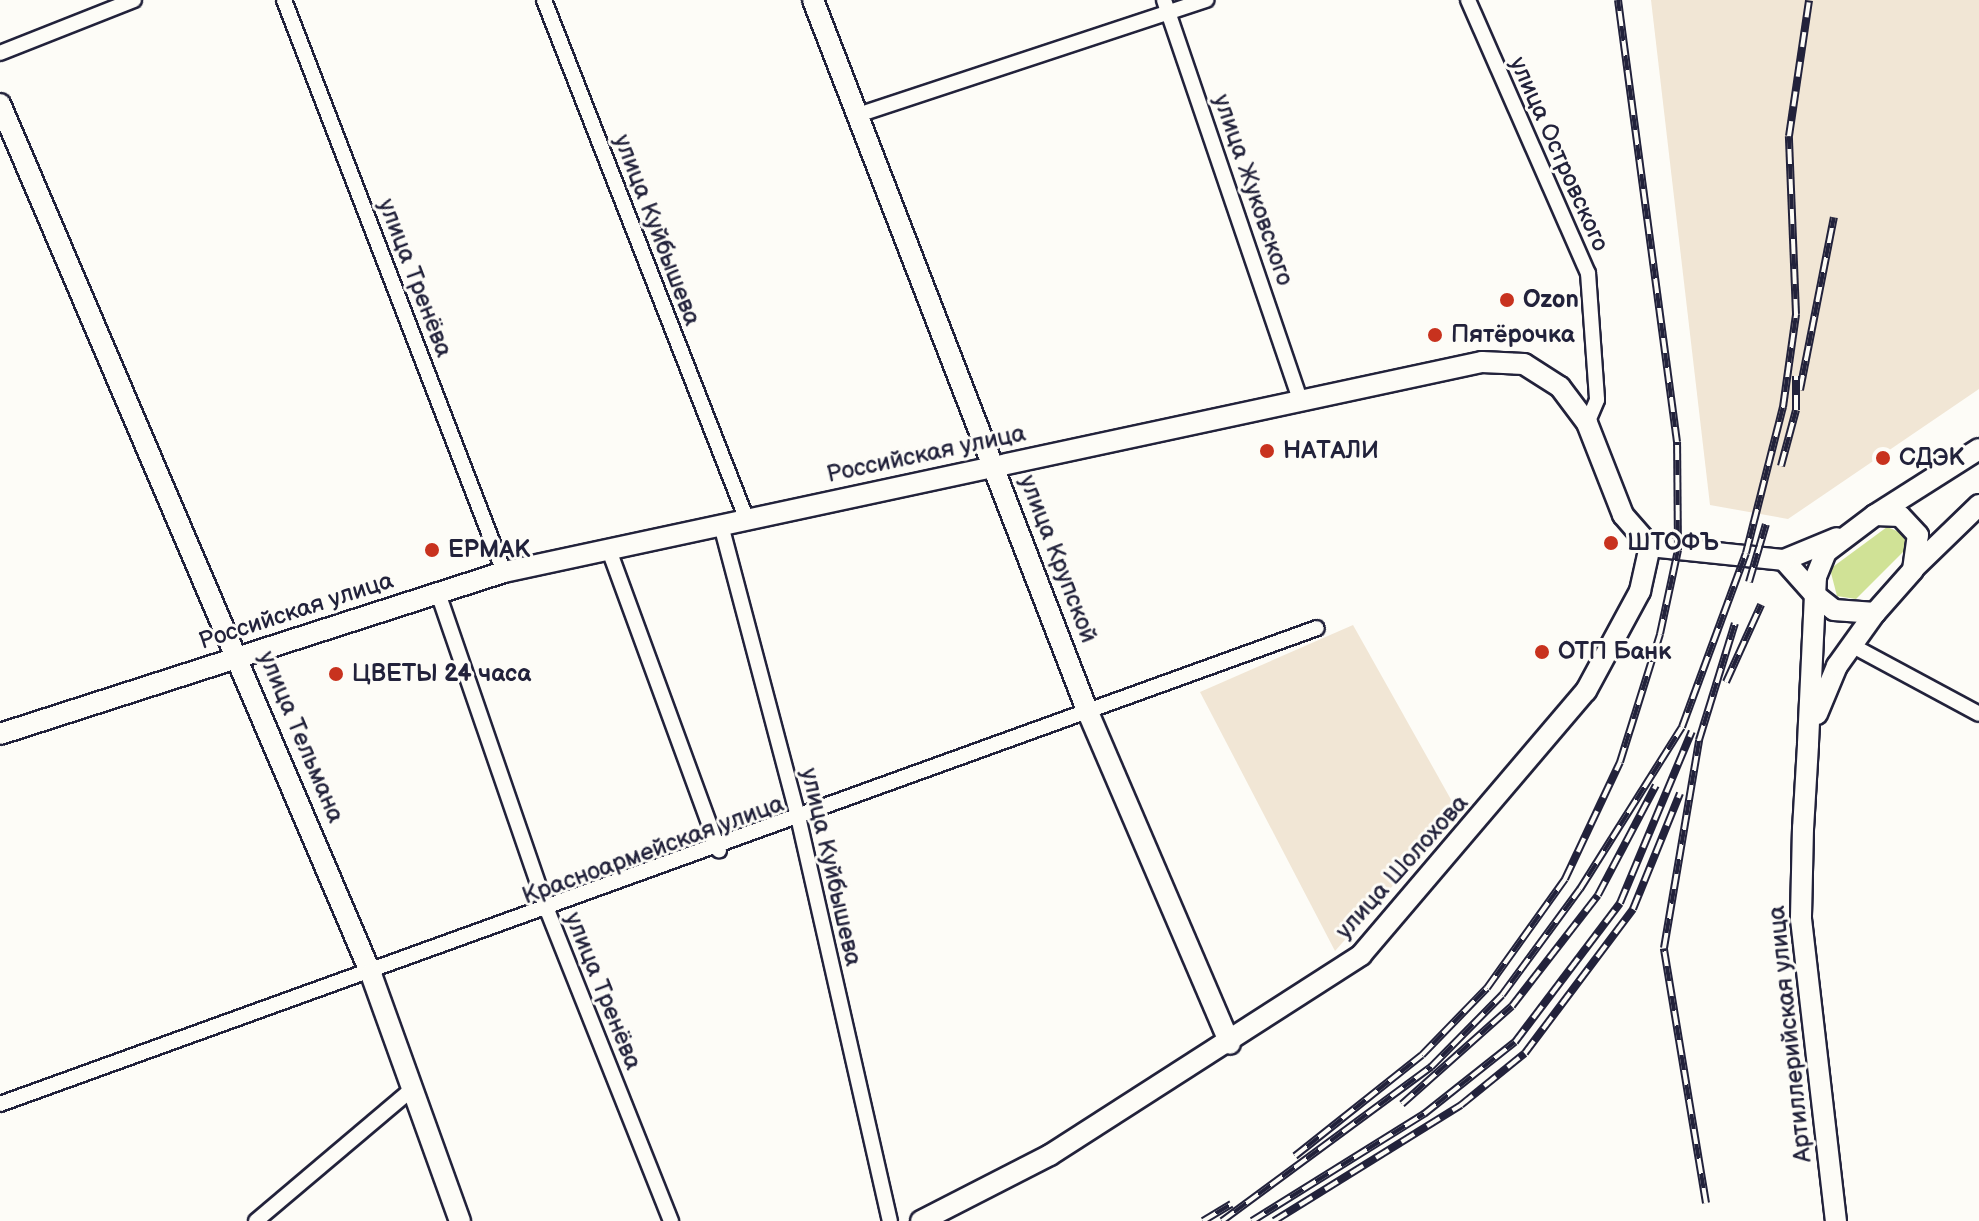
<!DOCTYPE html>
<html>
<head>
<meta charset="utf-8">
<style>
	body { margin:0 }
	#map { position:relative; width:1979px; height:1221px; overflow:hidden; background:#fdfcf7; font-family:"Balsamiq Sans",sans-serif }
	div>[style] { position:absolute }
	.built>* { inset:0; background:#f1e6d5 }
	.green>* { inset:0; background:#d0e296 }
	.roads { filter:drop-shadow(2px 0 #22223b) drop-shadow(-2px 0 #22223b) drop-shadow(0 2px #22223b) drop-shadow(0 -2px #22223b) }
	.street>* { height:14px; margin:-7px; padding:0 7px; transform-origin:7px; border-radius:7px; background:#fdfcf7 }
	.secondary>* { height:20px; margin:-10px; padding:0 10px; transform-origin:10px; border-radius:10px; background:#fdfcf7 }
	.rail>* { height:8px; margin-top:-4px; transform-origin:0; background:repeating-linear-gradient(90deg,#fdfcf7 0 15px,#22223b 0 30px); box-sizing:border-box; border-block:2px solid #22223b }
	.dots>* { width:22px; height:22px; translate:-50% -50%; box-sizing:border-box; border:4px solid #fdfcf7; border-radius:50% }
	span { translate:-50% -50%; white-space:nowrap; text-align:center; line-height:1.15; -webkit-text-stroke:6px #fdfcf7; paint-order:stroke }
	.street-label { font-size:24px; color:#22223b }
	.poi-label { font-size:24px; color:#22223b; font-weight:700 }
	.left { translate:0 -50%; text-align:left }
</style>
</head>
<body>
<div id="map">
	<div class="built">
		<div style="clip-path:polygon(1651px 0,1979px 0,1979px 389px,1788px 519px,1710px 505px)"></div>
		<div style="clip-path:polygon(1353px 625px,1458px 812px,1335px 951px,1200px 692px)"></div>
	</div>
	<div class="green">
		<div style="clip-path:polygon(1887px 527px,1907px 535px,1905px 550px,1856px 599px,1837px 596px,1830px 569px)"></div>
	</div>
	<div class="roads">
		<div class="street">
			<div style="left:284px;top:0;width:613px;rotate:68.96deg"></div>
			<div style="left:544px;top:0;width:558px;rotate:68.68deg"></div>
			<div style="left:1164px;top:0;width:418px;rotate:71.2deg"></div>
			<div style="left:1468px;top:0;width:298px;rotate:66.3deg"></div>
			<div style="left:1588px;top:273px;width:127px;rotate:85.9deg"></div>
			<div style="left:1597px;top:400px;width:25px;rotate:113deg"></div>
			<div style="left:0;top:53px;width:144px;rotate:-21.6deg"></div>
			<div style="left:858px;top:115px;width:367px;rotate:-18.3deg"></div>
			<div style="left:721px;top:525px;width:306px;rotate:75.2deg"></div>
			<div style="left:799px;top:821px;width:410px;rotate:77.2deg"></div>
			<div style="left:609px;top:550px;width:320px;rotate:69.9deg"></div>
			<div style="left:438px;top:593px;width:337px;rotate:71deg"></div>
			<div style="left:548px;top:912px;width:333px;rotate:68.3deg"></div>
			<div style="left:1851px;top:645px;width:145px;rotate:28.3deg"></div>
			<div style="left:0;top:1104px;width:1400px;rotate:-19.87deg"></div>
			<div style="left:256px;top:1221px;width:203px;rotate:-40.2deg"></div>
		</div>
		<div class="secondary">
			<div style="left:813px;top:0;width:761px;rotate:68.9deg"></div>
			<div style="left:1087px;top:710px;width:363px;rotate:66.8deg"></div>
			<div style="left:0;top:104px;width:946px;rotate:66.9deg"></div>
			<div style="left:371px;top:974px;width:263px;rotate:70.2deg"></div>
			<div style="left:1875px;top:515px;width:123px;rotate:-32.4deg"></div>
			<div style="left:1784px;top:560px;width:47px;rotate:48.5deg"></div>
			<div style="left:1815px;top:595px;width:24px;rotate:38deg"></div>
			<div style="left:1834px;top:610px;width:41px;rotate:4.2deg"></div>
			<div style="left:1875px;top:613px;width:57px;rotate:-48.5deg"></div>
			<div style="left:1913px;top:570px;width:35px;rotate:-82deg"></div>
			<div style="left:1918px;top:535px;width:26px;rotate:-133deg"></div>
			<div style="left:1900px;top:516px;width:25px;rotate:-178deg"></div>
			<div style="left:1875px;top:515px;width:61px;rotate:142.9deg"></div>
			<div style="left:1826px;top:552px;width:27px;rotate:112deg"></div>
			<div style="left:1816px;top:577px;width:18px;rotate:93deg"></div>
			<div style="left:1815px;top:595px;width:150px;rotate:92.7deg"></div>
			<div style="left:1808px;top:745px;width:83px;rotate:93.4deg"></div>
			<div style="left:1803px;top:828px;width:91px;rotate:91.3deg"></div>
			<div style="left:1801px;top:919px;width:304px;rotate:83.4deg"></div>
			<div style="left:1784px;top:560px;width:57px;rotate:-22.5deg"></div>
			<div style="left:1915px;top:567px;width:89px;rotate:-44.1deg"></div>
			<div style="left:1817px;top:714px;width:52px;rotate:-67.4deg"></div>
			<div style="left:1837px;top:666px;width:65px;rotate:-54.4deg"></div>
			<div style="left:0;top:734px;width:529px;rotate:-17.82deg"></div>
			<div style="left:504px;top:572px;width:1000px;rotate:-12.12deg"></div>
			<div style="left:1482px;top:362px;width:42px;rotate:2.7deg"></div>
			<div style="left:1524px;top:364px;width:43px;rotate:32.6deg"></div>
			<div style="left:1560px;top:387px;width:45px;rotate:53.1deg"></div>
			<div style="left:1587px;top:423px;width:99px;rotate:68.6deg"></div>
			<div style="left:1623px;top:515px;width:41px;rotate:48.9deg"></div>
			<div style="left:1650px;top:546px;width:135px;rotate:6deg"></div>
			<div style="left:921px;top:1221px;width:145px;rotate:-27.1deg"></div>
			<div style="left:1050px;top:1155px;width:370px;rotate:-32.7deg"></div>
			<div style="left:1361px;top:955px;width:347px;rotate:-49.6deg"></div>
			<div style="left:1586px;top:691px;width:114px;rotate:-61.6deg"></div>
			<div style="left:1640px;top:591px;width:46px;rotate:-77.5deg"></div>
		</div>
	</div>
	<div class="rail">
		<div style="left:1800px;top:390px;width:176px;rotate:-78.9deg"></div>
		<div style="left:1781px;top:466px;width:58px;rotate:-75deg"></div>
		<div style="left:1796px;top:410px;width:34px;rotate:-90deg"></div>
		<div style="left:1749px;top:582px;width:60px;rotate:-73.7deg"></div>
		<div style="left:1726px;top:682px;width:85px;rotate:-65.6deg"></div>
		<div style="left:1402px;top:1104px;width:147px;rotate:-41.7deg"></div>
		<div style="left:1512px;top:1006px;width:140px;rotate:-52.2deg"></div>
		<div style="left:1598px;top:895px;width:124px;rotate:-62.2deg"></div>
		<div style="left:1295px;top:1156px;width:162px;rotate:-38.5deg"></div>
		<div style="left:1422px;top:1055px;width:93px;rotate:-45.9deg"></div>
		<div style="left:1487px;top:988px;width:134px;rotate:-54.4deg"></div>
		<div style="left:1565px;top:879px;width:129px;rotate:-64.8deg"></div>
		<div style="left:1620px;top:762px;width:134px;rotate:-72.6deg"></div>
		<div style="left:1660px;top:634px;width:86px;rotate:-77.9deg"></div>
		<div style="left:1678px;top:550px;width:108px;rotate:-90.5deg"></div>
		<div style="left:1677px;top:442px;width:446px;rotate:-97.6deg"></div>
		<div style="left:1706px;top:1203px;width:258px;rotate:-99.4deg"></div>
		<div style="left:1664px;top:948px;width:211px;rotate:-80.4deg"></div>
		<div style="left:1699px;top:740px;width:122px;rotate:-72.9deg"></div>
		<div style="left:1203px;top:1221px;width:33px;rotate:-31deg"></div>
		<div style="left:1222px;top:1221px;width:260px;rotate:-36.4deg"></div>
		<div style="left:1431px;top:1067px;width:101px;rotate:-45.4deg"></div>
		<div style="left:1502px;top:995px;width:132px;rotate:-53.7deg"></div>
		<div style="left:1580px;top:889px;width:191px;rotate:-57.8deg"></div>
		<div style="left:1682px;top:727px;width:185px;rotate:-69.8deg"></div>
		<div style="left:1746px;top:553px;width:151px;rotate:-75.8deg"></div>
		<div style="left:1783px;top:407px;width:94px;rotate:-82deg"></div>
		<div style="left:1796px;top:314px;width:178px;rotate:-92.3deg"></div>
		<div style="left:1789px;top:136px;width:137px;rotate:-81.6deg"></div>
		<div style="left:1252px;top:1221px;width:203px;rotate:-31.9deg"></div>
		<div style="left:1424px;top:1114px;width:116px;rotate:-38.4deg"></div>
		<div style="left:1515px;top:1042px;width:174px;rotate:-52.9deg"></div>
		<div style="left:1620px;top:903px;width:186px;rotate:-67.3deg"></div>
		<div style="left:1274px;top:1221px;width:220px;rotate:-31.8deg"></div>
		<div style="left:1461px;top:1105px;width:82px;rotate:-39.1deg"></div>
		<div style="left:1525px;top:1053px;width:180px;rotate:-53.1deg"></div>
		<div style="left:1633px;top:909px;width:125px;rotate:-67.9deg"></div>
	</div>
	<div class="dots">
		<div style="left:1507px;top:300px;background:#c8321e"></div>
		<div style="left:1435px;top:335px;background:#c8321e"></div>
		<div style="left:1267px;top:451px;background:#c8321e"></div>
		<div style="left:1883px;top:458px;background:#c8321e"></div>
		<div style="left:1611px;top:543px;background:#c8321e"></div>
		<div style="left:432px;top:550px;background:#c8321e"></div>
		<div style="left:1542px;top:652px;background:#c8321e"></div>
		<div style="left:336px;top:674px;background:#c8321e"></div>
	</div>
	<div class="street-label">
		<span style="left:1559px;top:154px;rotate:66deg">улица Островского</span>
		<span style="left:1253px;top:190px;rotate:71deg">улица Жуковского</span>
		<span style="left:657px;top:230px;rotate:69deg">улица Куйбышева</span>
		<span style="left:415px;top:278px;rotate:69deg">улица Тренёва</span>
		<span style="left:926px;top:454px;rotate:-12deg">Российская улица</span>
		<span style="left:1058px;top:559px;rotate:69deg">улица Крупской</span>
		<span style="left:296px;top:611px;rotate:-18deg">Российская улица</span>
		<span style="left:301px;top:737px;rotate:67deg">улица Тельмана</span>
		<span style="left:653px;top:850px;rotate:-20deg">Красноармейская улица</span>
		<span style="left:831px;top:867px;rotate:77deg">улица Куйбышева</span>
		<span style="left:1402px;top:867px;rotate:-48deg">улица Шолохова</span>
		<span style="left:603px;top:991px;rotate:68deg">улица Тренёва</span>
		<span style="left:1790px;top:1034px;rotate:-96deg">Артиллерийская улица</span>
	</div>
	<div class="poi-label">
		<span class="left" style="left:1523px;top:300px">Ozon</span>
		<span class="left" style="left:1451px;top:335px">Пятёрочка</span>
		<span class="left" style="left:1283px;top:451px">НАТАЛИ</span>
		<span class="left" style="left:1899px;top:458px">СДЭК</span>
		<span class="left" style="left:1627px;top:543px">ШТОФЪ</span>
		<span class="left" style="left:448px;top:550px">ЕРМАК</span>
		<span class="left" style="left:1558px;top:652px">ОТП Банк</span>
		<span class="left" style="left:352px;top:674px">ЦВЕТЫ 24 часа</span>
	</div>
</div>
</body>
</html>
